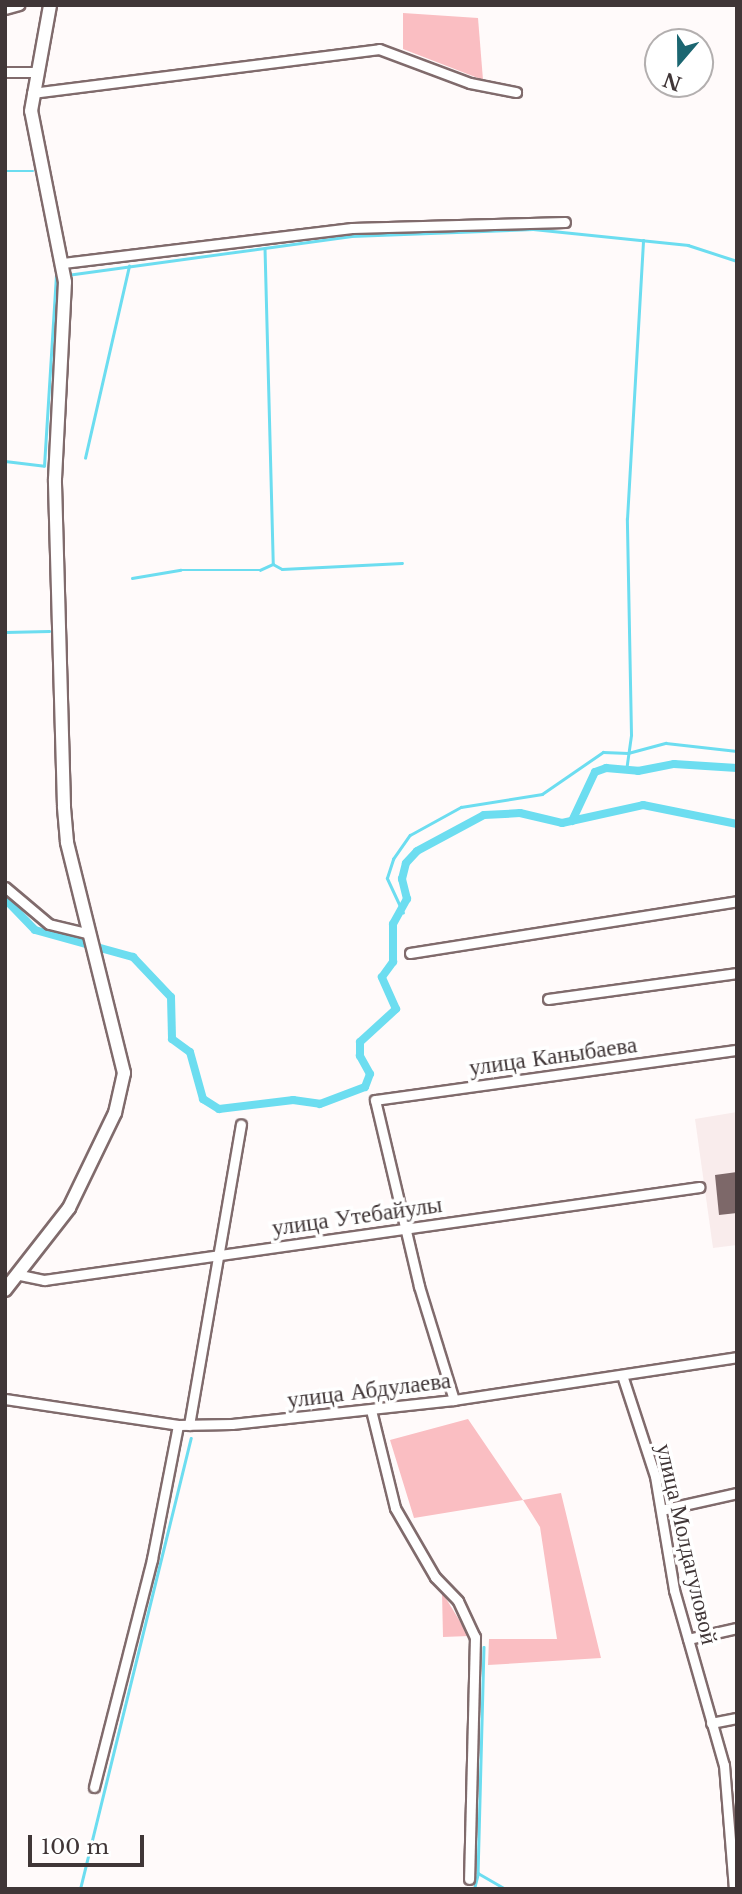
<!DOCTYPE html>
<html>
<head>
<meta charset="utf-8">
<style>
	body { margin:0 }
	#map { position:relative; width:742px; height:1894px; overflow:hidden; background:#fffafa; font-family:"Libre Baskerville",serif }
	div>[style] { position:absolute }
	.built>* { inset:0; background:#f9ecec }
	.green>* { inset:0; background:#fabec2 }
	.stream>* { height:2.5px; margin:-1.25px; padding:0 1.25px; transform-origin:1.25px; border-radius:1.25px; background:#6cddf0 }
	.canal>* { height:8px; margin:-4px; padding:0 4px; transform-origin:4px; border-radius:4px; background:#6cddf0 }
	.building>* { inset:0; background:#7d6869 }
	.roads { filter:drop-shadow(2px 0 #806b6c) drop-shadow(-2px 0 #806b6c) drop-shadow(0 2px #806b6c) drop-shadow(0 -2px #806b6c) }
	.street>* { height:9px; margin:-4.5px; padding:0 4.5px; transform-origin:4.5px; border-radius:4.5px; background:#fff }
	.secondary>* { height:12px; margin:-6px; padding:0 6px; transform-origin:6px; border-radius:6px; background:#fff }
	span { translate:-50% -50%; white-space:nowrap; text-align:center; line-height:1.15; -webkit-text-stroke:7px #fff; paint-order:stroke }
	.street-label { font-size:23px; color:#403637 }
	.frame { position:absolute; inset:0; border:7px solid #403637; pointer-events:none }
	.north { position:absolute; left:644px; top:28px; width:70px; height:70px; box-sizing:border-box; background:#fff; border:2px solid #b3afaf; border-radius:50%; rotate:200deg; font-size:19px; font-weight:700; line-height:28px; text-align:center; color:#403637 }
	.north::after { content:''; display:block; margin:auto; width:24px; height:32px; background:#1b6671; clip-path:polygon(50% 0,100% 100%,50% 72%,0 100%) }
	.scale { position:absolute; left:28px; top:1835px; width:116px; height:32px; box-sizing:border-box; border:4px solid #403637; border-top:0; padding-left:9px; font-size:21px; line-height:24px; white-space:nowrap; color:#403637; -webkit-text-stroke:5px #fff; paint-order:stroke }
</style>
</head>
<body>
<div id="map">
	<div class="built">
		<div style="clip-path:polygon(737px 1112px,737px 1245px,713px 1248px,695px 1119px)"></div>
	</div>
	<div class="green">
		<div style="clip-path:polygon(403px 13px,478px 18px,483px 80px,403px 49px)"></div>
		<div style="clip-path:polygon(468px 1419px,523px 1500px,561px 1493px,601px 1658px,488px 1665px,489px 1639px,557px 1639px,540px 1527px,523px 1500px,414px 1518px,390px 1440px)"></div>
		<div style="clip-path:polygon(442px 1592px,469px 1636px,443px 1637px)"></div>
	</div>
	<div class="stream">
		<div style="left:5px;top:171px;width:28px"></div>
		<div style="left:265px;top:248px;width:316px;rotate:88.5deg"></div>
		<div style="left:273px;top:564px;width:10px;rotate:29deg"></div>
		<div style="left:282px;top:569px;width:120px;rotate:-2.9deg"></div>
		<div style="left:67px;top:275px;width:287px;rotate:-7.8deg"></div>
		<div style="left:351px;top:236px;width:182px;rotate:-2.2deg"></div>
		<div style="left:533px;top:229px;width:156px;rotate:5.9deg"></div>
		<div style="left:688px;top:245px;width:52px;rotate:18.1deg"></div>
		<div style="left:85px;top:458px;width:197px;rotate:-77.1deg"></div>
		<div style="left:5px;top:461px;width:39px;rotate:7deg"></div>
		<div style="left:44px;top:466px;width:190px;rotate:-86.4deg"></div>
		<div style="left:56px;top:276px;width:5px;rotate:-11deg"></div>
		<div style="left:132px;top:578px;width:49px;rotate:-9.5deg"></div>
		<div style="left:180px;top:570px;width:80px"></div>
		<div style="left:260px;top:570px;width:14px;rotate:-25deg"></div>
		<div style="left:5px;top:632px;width:44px;rotate:-1.3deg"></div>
		<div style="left:626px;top:771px;width:36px;rotate:-82deg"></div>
		<div style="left:631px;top:735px;width:216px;rotate:-91.1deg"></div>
		<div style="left:627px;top:519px;width:279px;rotate:-86.7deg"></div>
		<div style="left:403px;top:913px;width:38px;rotate:-115deg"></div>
		<div style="left:387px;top:878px;width:20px;rotate:-72deg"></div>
		<div style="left:393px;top:859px;width:29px;rotate:-55deg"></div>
		<div style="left:410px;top:835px;width:58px;rotate:-28.8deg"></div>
		<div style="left:461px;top:807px;width:82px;rotate:-9.1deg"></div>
		<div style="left:542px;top:794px;width:74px;rotate:-34.5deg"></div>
		<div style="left:603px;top:752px;width:25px;rotate:2deg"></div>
		<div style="left:628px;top:753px;width:39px;rotate:-15deg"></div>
		<div style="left:666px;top:743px;width:71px;rotate:6.4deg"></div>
		<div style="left:484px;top:1647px;width:226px;rotate:91.5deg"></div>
		<div style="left:478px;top:1873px;width:32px;rotate:30deg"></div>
		<div style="left:80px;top:1889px;width:464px;rotate:-76.2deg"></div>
		<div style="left:474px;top:1889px;width:16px;rotate:-76deg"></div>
	</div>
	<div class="canal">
		<div style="left:572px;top:821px;width:54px;rotate:-64.9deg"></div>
		<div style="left:595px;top:772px;width:12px;rotate:-20deg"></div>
		<div style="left:606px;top:768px;width:32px;rotate:5deg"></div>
		<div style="left:638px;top:771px;width:37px;rotate:-11deg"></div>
		<div style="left:674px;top:764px;width:63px;rotate:3.6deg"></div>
		<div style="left:5px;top:899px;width:43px;rotate:45.9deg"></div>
		<div style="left:35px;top:930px;width:102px;rotate:15.4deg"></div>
		<div style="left:133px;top:957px;width:55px;rotate:46.5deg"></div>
		<div style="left:171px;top:997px;width:42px;rotate:88.6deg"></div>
		<div style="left:172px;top:1039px;width:22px;rotate:36deg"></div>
		<div style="left:190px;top:1052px;width:49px;rotate:74.5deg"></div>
		<div style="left:203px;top:1099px;width:19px;rotate:32deg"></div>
		<div style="left:219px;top:1109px;width:75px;rotate:-6.9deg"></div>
		<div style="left:293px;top:1100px;width:27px;rotate:8deg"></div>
		<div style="left:320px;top:1104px;width:48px;rotate:-20.7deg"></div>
		<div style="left:365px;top:1087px;width:14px;rotate:-69deg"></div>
		<div style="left:370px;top:1074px;width:21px;rotate:-119deg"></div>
		<div style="left:360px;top:1056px;width:14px;rotate:-90deg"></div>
		<div style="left:360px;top:1042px;width:49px;rotate:-42.5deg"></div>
		<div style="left:396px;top:1009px;width:35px;rotate:-114deg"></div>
		<div style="left:382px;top:977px;width:19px;rotate:-54deg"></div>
		<div style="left:393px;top:962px;width:38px;rotate:-90deg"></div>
		<div style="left:393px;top:924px;width:29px;rotate:-61deg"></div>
		<div style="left:407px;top:899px;width:21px;rotate:-104deg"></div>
		<div style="left:402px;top:879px;width:16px;rotate:-76deg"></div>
		<div style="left:406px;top:863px;width:16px;rotate:-47deg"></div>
		<div style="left:417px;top:851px;width:76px;rotate:-28.2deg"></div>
		<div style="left:484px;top:815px;width:36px;rotate:-3deg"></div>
		<div style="left:520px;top:813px;width:43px;rotate:13.4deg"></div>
		<div style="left:562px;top:823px;width:83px;rotate:-12.5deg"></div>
		<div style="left:643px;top:805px;width:96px;rotate:11.4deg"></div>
	</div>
	<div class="building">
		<div style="clip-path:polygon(737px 1172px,737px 1213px,719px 1215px,715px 1175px)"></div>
	</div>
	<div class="roads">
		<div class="street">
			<div style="left:5px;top:9px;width:15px;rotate:-16deg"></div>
			<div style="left:5px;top:72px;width:31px"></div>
			<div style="left:32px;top:93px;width:350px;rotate:-7.2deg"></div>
			<div style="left:379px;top:49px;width:97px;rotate:20.5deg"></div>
			<div style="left:470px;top:83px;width:47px;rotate:11.1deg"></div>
			<div style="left:63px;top:263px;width:291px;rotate:-6.9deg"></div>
			<div style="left:352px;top:228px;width:213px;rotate:-1.6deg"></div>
			<div style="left:5px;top:887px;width:57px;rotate:40.1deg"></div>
			<div style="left:49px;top:924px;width:42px;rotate:13.7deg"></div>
			<div style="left:410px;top:953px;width:331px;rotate:-9deg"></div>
			<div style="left:548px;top:999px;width:191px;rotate:-7.8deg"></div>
			<div style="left:20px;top:1275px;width:25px;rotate:12deg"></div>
			<div style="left:44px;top:1280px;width:662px;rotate:-8.08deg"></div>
			<div style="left:622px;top:1375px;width:106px;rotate:71.9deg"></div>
			<div style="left:655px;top:1476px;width:116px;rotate:80.5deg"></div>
			<div style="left:674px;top:1590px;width:182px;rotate:74.1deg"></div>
			<div style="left:724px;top:1765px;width:124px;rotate:85.4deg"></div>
			<div style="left:5px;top:1399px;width:175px;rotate:8.5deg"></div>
			<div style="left:178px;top:1425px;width:54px;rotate:-1.1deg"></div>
			<div style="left:232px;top:1424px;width:223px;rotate:-6.2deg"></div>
			<div style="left:454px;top:1400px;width:286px;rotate:-8.6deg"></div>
			<div style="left:454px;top:1400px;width:119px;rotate:-107.1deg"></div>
			<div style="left:419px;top:1286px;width:191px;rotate:-103.3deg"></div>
			<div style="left:375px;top:1100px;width:365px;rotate:-7.9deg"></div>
			<div style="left:371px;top:1410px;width:101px;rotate:76.2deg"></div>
			<div style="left:395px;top:1508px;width:80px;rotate:59.9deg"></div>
			<div style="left:435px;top:1577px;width:33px;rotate:46deg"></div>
			<div style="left:458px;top:1601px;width:40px;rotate:65deg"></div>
			<div style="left:475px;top:1637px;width:242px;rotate:91.4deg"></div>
			<div style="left:189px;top:1425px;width:305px;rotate:-80.2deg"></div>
			<div style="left:661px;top:1510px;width:78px;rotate:-12.6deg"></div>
			<div style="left:688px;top:1639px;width:50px;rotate:-12.7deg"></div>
			<div style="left:711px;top:1723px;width:26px;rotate:-11deg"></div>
			<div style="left:94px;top:1787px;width:235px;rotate:-75.7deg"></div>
			<div style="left:152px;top:1559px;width:136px;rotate:-79deg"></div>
		</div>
		<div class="secondary">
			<div style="left:5px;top:1290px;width:104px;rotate:-52deg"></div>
			<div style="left:69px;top:1208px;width:106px;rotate:-64.2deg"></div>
			<div style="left:115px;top:1113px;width:41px;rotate:-77.3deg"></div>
			<div style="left:124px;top:1073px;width:238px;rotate:-103.9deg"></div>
			<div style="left:67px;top:842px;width:36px;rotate:-95deg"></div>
			<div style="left:64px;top:806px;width:327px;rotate:-91.6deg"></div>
			<div style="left:55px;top:479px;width:197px;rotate:-87.1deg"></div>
			<div style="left:65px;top:282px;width:174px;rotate:-101.2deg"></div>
			<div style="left:31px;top:111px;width:108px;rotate:-79.8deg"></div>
		</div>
	</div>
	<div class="street-label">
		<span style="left:553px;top:1056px;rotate:-8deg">улица Каныбаева</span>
		<span style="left:357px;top:1216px;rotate:-8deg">улица Утебайулы</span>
		<span style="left:369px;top:1390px;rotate:-7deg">улица Абдулаева</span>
		<span style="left:687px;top:1544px;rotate:77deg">улица Молдагуловой</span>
	</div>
	<div class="frame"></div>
	<div class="north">N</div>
	<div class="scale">100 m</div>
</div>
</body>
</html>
